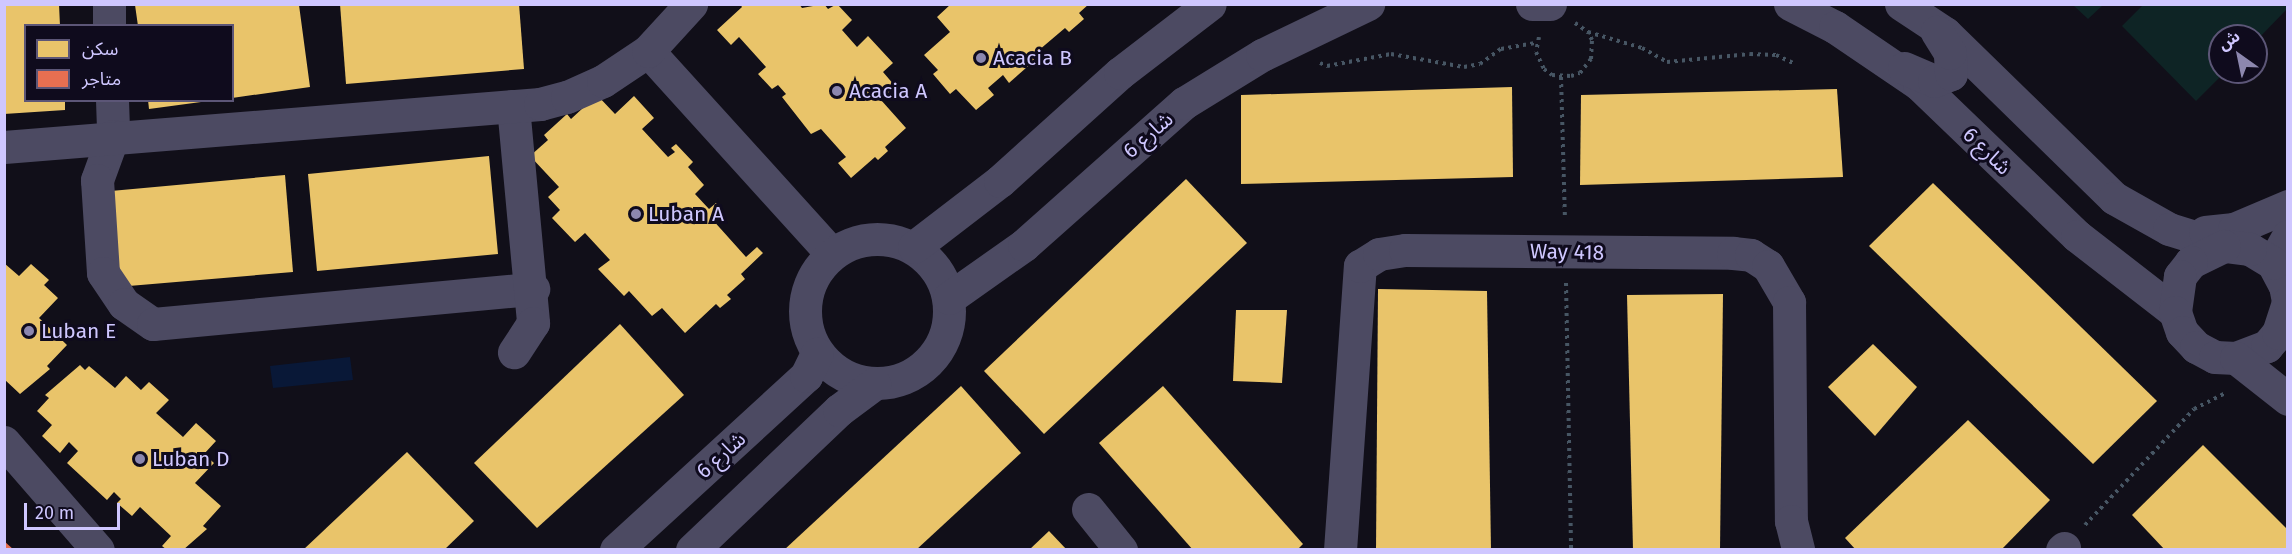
<!DOCTYPE html>
<html>
<head>
<meta charset="utf-8">
<style>
	body { margin:0 }
	#map { position:relative; width:2292px; height:554px; overflow:hidden; background:#110f19; font-family:"Fira Sans","Noto Sans Arabic",sans-serif }
	div>[style] { position:absolute }
	.green>* { inset:0; background:#0e2425 }
	.water>* { inset:0; background:#091837 }
	.homes>* { inset:0; background:#e9c46a }
	.shops>* { inset:0; background:#e76f51 }
	.path>* { height:4px; margin-top:-2px; transform-origin:0; background:repeating-linear-gradient(90deg,#475664 0 3px,transparent 0 7.5px) }
	.minor>* { height:33px; margin:-16.5px; padding:0 16.5px; transform-origin:16.5px; border-radius:16.5px; background:#4c4a62 }
	.minor>.ring { margin:-16.5px; padding:0; box-sizing:content-box; background:none; border:33px solid #4c4a62; border-radius:50% }
	.dots>* { width:16px; height:16px; translate:-50% -50%; box-sizing:border-box; border:3px solid #0f0b1d; border-radius:50% }
	span { translate:-50% -50%; white-space:nowrap; text-align:center; line-height:1.15; -webkit-text-stroke:6px #0f0b1d; paint-order:stroke }
	.poi-label { font-size:21px; color:#cfc7ff }
	.left { translate:0 -50%; text-align:left }
	.street-label { font-size:21px; color:#cfc7ff }
	.frame { position:absolute; inset:0; border:6px solid #cfc7ff; pointer-events:none }
	.legend { position:absolute; left:24px; top:24px; width:210px; height:78px; box-sizing:border-box; background:#0f0b1d; border:2px solid #5c5677; margin:0; padding:8px 10px; list-style:none; font-size:18px; color:#cfc7ff }
	.legend li { display:flex; align-items:center; gap:12px; height:30px }
	.legend b { width:30px; border:2px solid #5c5677 }
	.north { position:absolute; left:2208px; top:24px; width:60px; height:60px; box-sizing:border-box; background:#0f0b1d; border:2px solid #5c5677; border-radius:50%; rotate:327deg; font-size:16px; font-weight:700; line-height:24px; text-align:center; color:#cfc7ff }
	.north::after { content:''; display:block; margin:auto; width:21px; height:27px; background:#8c87ae; clip-path:polygon(50% 0,100% 100%,50% 72%,0 100%) }
	.scale { position:absolute; left:24px; top:503px; width:96px; height:27px; box-sizing:border-box; border:3px solid #cfc7ff; border-top:0; padding-left:8px; font-size:18px; line-height:21px; white-space:nowrap; color:#cfc7ff; -webkit-text-stroke:4px #0f0b1d; paint-order:stroke }
</style>
</head>
<body>
<div id="map">
	<div class="green">
		<div style="clip-path:polygon(2285px 4px,2287px 9px,2256px 41px,2256px 36px,2220px 36px,2220px 72px,2225px 72px,2196px 101px,2122px 26px,2143px 5px)"></div>
		<div style="clip-path:polygon(2073px 5px,2103px 5px,2088px 19px)"></div>
	</div>
	<div class="water">
		<div style="clip-path:polygon(350px 357px,353px 380px,273px 388px,270px 366px)"></div>
	</div>
	<div class="homes">
		<div style="clip-path:polygon(4px 4px,59px 4px,60px 26px,26px 26px,26px 100px,65px 100px,65px 110px,4px 114px)"></div>
		<div style="clip-path:polygon(340px 4px,519px 4px,524px 69px,346px 84px)"></div>
		<div style="clip-path:polygon(740px 4px,799px 4px,802px 8px,824px 4px,828px 9px,837px 4px,852px 20px,842px 30px,857px 47px,868px 36px,893px 63px,883px 72px,895px 86px,881px 100px,906px 128px,885px 147px,888px 151px,878px 160px,875px 157px,851px 178px,838px 163px,846px 157px,821px 129px,811px 134px,782px 97px,786px 94px,778px 85px,772px 89px,758px 74px,766px 67px,739px 37px,731px 45px,717px 30px,742px 7px)"></div>
		<div style="clip-path:polygon(951px 4px,1089px 4px,1079px 13px,1084px 19px,1069px 32px,1065px 28px,1032px 56px,1035px 60px,1009px 83px,1003px 75px,988px 88px,994px 95px,976px 110px,956px 89px,950px 94px,933px 74px,938px 70px,924px 55px,950px 32px,937px 17px)"></div>
		<div style="clip-path:polygon(135px 5px,299px 5px,310px 87px,232px 98px,232px 26px,138px 26px)"></div>
		<div style="clip-path:polygon(1512px 87px,1513px 177px,1241px 184px,1241px 95px)"></div>
		<div style="clip-path:polygon(1837px 89px,1843px 177px,1580px 185px,1581px 95px)"></div>
		<div style="clip-path:polygon(597px 95px,615px 114px,634px 96px,654px 118px,642px 129px,668px 157px,675px 152px,671px 148px,676px 144px,693px 162px,688px 167px,704px 185px,695px 194px,709px 209px,716px 203px,721px 209px,711px 218px,746px 257px,757px 247px,763px 253px,741px 274px,745px 279px,727px 295px,731px 299px,720px 308px,716px 304px,685px 333px,662px 308px,652px 316px,629px 291px,624px 296px,598px 269px,610px 260px,585px 233px,575px 242px,552px 218px,560px 210px,548px 197px,559px 187px,530px 156px,548px 140px,544px 135px,567px 114px,571px 119px)"></div>
		<div style="clip-path:polygon(148px 100px,201px 100px,201px 102px,149px 109px)"></div>
		<div style="clip-path:polygon(489px 156px,498px 254px,317px 271px,308px 174px)"></div>
		<div style="clip-path:polygon(285px 175px,293px 272px,117px 287px,100px 192px)"></div>
		<div style="clip-path:polygon(1186px 179px,1247px 243px,1044px 434px,984px 371px)"></div>
		<div style="clip-path:polygon(1933px 183px,2157px 401px,2093px 464px,1869px 246px)"></div>
		<div style="clip-path:polygon(4px 263px,19px 276px,31px 264px,49px 280px,44px 285px,58px 298px,39px 318px,67px 345px,47px 366px,50px 369px,20px 394px,4px 379px)"></div>
		<div style="clip-path:polygon(1378px 289px,1487px 291px,1491px 550px,1376px 550px)"></div>
		<div style="clip-path:polygon(1723px 294px,1720px 550px,1633px 550px,1627px 295px)"></div>
		<div style="clip-path:polygon(1236px 310px,1287px 310px,1282px 383px,1233px 381px)"></div>
		<div style="clip-path:polygon(620px 324px,684px 395px,537px 528px,474px 463px)"></div>
		<div style="clip-path:polygon(1873px 344px,1917px 387px,1875px 436px,1828px 387px)"></div>
		<div style="clip-path:polygon(80px 365px,85px 370px,89px 366px,115px 388px,126px 376px,141px 390px,149px 382px,169px 400px,156px 413px,183px 437px,196px 423px,216px 441px,204px 454px,214px 463px,195px 483px,221px 506px,203px 526px,207px 529px,183px 550px,167px 550px,162px 546px,171px 536px,140px 507px,132px 516px,117px 503px,121px 499px,114px 492px,107px 500px,67px 463px,78px 451px,69px 442px,60px 453px,42px 436px,52px 425px,37px 411px,49px 398px,45px 395px)"></div>
		<div style="clip-path:polygon(961px 386px,1021px 453px,916px 550px,784px 550px)"></div>
		<div style="clip-path:polygon(1163px 386px,1303px 544px,1297px 550px,1193px 550px,1099px 443px)"></div>
		<div style="clip-path:polygon(1968px 420px,2050px 500px,2001px 550px,1856px 550px,1845px 538px)"></div>
		<div style="clip-path:polygon(2203px 445px,2288px 530px,2288px 550px,2165px 550px,2132px 515px)"></div>
		<div style="clip-path:polygon(407px 452px,474px 521px,444px 550px,303px 550px)"></div>
		<div style="clip-path:polygon(1049px 531px,1067px 550px,1029px 550px)"></div>
	</div>
	<div class="shops">
		<div style="clip-path:polygon(4px 541px,14px 550px,4px 550px)"></div>
	</div>
	<div class="path">
		<div style="left:1575px;top:23px;width:16px;rotate:35deg"></div>
		<div style="left:1588px;top:32px;width:56px;rotate:16.5deg"></div>
		<div style="left:1642px;top:48px;width:29px;rotate:29deg"></div>
		<div style="left:1667px;top:62px;width:83px;rotate:-5.5deg"></div>
		<div style="left:1750px;top:54px;width:26px;rotate:2deg"></div>
		<div style="left:1776px;top:55px;width:21px;rotate:25deg"></div>
		<div style="left:1539px;top:37px;width:15px;rotate:101deg"></div>
		<div style="left:1536px;top:52px;width:19px;rotate:65deg"></div>
		<div style="left:1544px;top:69px;width:10px;rotate:37deg"></div>
		<div style="left:1552px;top:75px;width:19px;rotate:3deg"></div>
		<div style="left:1571px;top:76px;width:9px;rotate:-18deg"></div>
		<div style="left:1580px;top:73px;width:18px;rotate:-52deg"></div>
		<div style="left:1591px;top:59px;width:19px;rotate:-87deg"></div>
		<div style="left:1592px;top:40px;width:9px;rotate:-117deg"></div>
		<div style="left:1320px;top:63px;width:8px;rotate:23deg"></div>
		<div style="left:1327px;top:66px;width:65px;rotate:-10.6deg"></div>
		<div style="left:1391px;top:54px;width:74px;rotate:10.1deg"></div>
		<div style="left:1464px;top:67px;width:16px;rotate:-11deg"></div>
		<div style="left:1480px;top:64px;width:26px;rotate:-36deg"></div>
		<div style="left:1501px;top:49px;width:36px;rotate:-10deg"></div>
		<div style="left:1561px;top:77px;width:142px;rotate:88.4deg"></div>
		<div style="left:1566px;top:283px;width:267px;rotate:88.9deg"></div>
		<div style="left:2085px;top:525px;width:159px;rotate:-46.8deg"></div>
		<div style="left:2194px;top:409px;width:37px;rotate:-27deg"></div>
	</div>
	<div class="minor">
		<div style="left:109px;top:4px;width:22px;rotate:90deg"></div>
		<div style="left:1532px;top:4px;width:18px"></div>
		<div style="left:1790px;top:4px;width:51px;rotate:27.1deg"></div>
		<div style="left:1835px;top:27px;width:102px;rotate:34.2deg"></div>
		<div style="left:1919px;top:84px;width:219px;rotate:43.9deg"></div>
		<div style="left:2077px;top:236px;width:124px;rotate:37.8deg"></div>
		<div style="left:1901px;top:4px;width:53px;rotate:33.4deg"></div>
		<div style="left:1945px;top:33px;width:236px;rotate:44.3deg"></div>
		<div style="left:2114px;top:198px;width:63px;rotate:29.4deg"></div>
		<div style="left:2169px;top:229px;width:58px;rotate:17.2deg"></div>
		<div style="left:648px;top:51px;width:274px;rotate:47.8deg"></div>
		<div style="left:1904px;top:68px;width:33px;rotate:23deg"></div>
		<div style="left:1934px;top:81px;width:18px;rotate:-22deg"></div>
		<div style="left:1951px;top:74px;width:21px;rotate:-93deg"></div>
		<div style="left:1950px;top:53px;width:25px;rotate:-122deg"></div>
		<div style="left:112px;top:100px;width:36px;rotate:88deg"></div>
		<div style="left:113px;top:136px;width:47px;rotate:110deg"></div>
		<div style="left:97px;top:180px;width:93px;rotate:86.3deg"></div>
		<div style="left:103px;top:273px;width:37px;rotate:56deg"></div>
		<div style="left:124px;top:304px;width:35px;rotate:35deg"></div>
		<div style="left:153px;top:324px;width:382px;rotate:-5.3deg"></div>
		<div style="left:513px;top:106px;width:218px;rotate:84.7deg"></div>
		<div style="left:533px;top:323px;width:35px;rotate:123deg"></div>
		<div style="left:4px;top:147px;width:538px;rotate:-4.59deg"></div>
		<div style="left:540px;top:104px;width:28px;rotate:-15deg"></div>
		<div style="left:567px;top:97px;width:39px;rotate:-24deg"></div>
		<div style="left:603px;top:81px;width:54px;rotate:-33.7deg"></div>
		<div style="left:648px;top:51px;width:64px;rotate:-47.5deg"></div>
		<div style="left:2205px;top:232px;width:29px;rotate:-6deg"></div>
		<div style="left:2234px;top:229px;width:59px;rotate:-23.1deg"></div>
		<div class="ring" style="left:805px;top:239px;width:111px;height:111px"></div>
		<div style="left:914px;top:247px;width:108px;rotate:-37.5deg"></div>
		<div style="left:1000px;top:181px;width:161px;rotate:-42deg"></div>
		<div style="left:1120px;top:73px;width:113px;rotate:-37.5deg"></div>
		<div style="left:2273px;top:263px;width:31px;rotate:-61deg"></div>
		<div style="left:949px;top:298px;width:92px;rotate:-35.2deg"></div>
		<div style="left:1024px;top:245px;width:214px;rotate:-41.6deg"></div>
		<div style="left:1184px;top:103px;width:92px;rotate:-31.6deg"></div>
		<div style="left:1262px;top:55px;width:118px;rotate:-25.7deg"></div>
		<div style="left:2288px;top:301px;width:15px;rotate:-101deg"></div>
		<div style="left:2285px;top:286px;width:26px;rotate:-118deg"></div>
		<div style="left:2273px;top:263px;width:27px;rotate:-149deg"></div>
		<div style="left:2250px;top:249px;width:26px;rotate:-173deg"></div>
		<div style="left:2224px;top:246px;width:37px;rotate:154deg"></div>
		<div style="left:2191px;top:262px;width:18px;rotate:128deg"></div>
		<div style="left:2180px;top:276px;width:36px;rotate:98deg"></div>
		<div style="left:2175px;top:312px;width:21px;rotate:71deg"></div>
		<div style="left:2182px;top:332px;width:21px;rotate:47deg"></div>
		<div style="left:2196px;top:347px;width:21px;rotate:28deg"></div>
		<div style="left:2215px;top:357px;width:21px;rotate:3deg"></div>
		<div style="left:2236px;top:358px;width:33px;rotate:-21deg"></div>
		<div style="left:2267px;top:346px;width:17px;rotate:-50deg"></div>
		<div style="left:2278px;top:333px;width:32px;rotate:-72deg"></div>
		<div style="left:2236px;top:358px;width:66px;rotate:38.3deg"></div>
		<div style="left:4px;top:442px;width:143px;rotate:49deg"></div>
		<div style="left:1088px;top:509px;width:53px;rotate:51.2deg"></div>
		<div style="left:616px;top:550px;width:258px;rotate:-42.5deg"></div>
		<div style="left:806px;top:376px;width:25px;rotate:-64deg"></div>
		<div style="left:692px;top:550px;width:203px;rotate:-43.6deg"></div>
		<div style="left:839px;top:410px;width:44px;rotate:-36.6deg"></div>
		<div style="left:1340px;top:550px;width:285px;rotate:-86deg"></div>
		<div style="left:1360px;top:266px;width:22px;rotate:-32deg"></div>
		<div style="left:1379px;top:254px;width:26px;rotate:-9deg"></div>
		<div style="left:1405px;top:250px;width:328px;rotate:0.5deg"></div>
		<div style="left:1733px;top:253px;width:18px;rotate:6deg"></div>
		<div style="left:1751px;top:255px;width:20px;rotate:33deg"></div>
		<div style="left:1768px;top:266px;width:42px;rotate:59.7deg"></div>
		<div style="left:1789px;top:302px;width:219px;rotate:89.5deg"></div>
		<div style="left:1791px;top:521px;width:30px;rotate:76deg"></div>
		<div style="left:2062px;top:550px;width:3px;rotate:-45deg"></div>
	</div>
	<div class="dots">
		<div style="left:981px;top:58px;background:#8c87ae"></div>
		<div style="left:837px;top:91px;background:#8c87ae"></div>
		<div style="left:636px;top:214px;background:#8c87ae"></div>
		<div style="left:29px;top:331px;background:#8c87ae"></div>
		<div style="left:140px;top:459px;background:#8c87ae"></div>
	</div>
	<div class="poi-label">
		<span class="left" style="left:993px;top:58px">Acacia B</span>
		<span class="left" style="left:849px;top:91px">Acacia A</span>
		<span class="left" style="left:648px;top:214px">Luban A</span>
		<span class="left" style="left:41px;top:331px">Luban E</span>
		<span class="left" style="left:152px;top:459px">Luban D</span>
	</div>
	<div class="street-label">
		<span style="left:1148px;top:135px;rotate:-41deg">شارع 6</span>
		<span style="left:1987px;top:151px;rotate:44deg">شارع 6</span>
		<span style="left:1567px;top:252px;rotate:1deg">Way 418</span>
		<span style="left:721px;top:455px;rotate:-42deg">شارع 6</span>
	</div>
	<div class="frame"></div>
	<ul class="legend">
	<li><b style="height:16px;background:#e9c46a"></b>سكن</li>
	<li><b style="height:16px;background:#e76f51"></b>متاجر</li>
	</ul>
	<div class="north">ش</div>
	<div class="scale">20 m</div>
</div>
</body>
</html>
